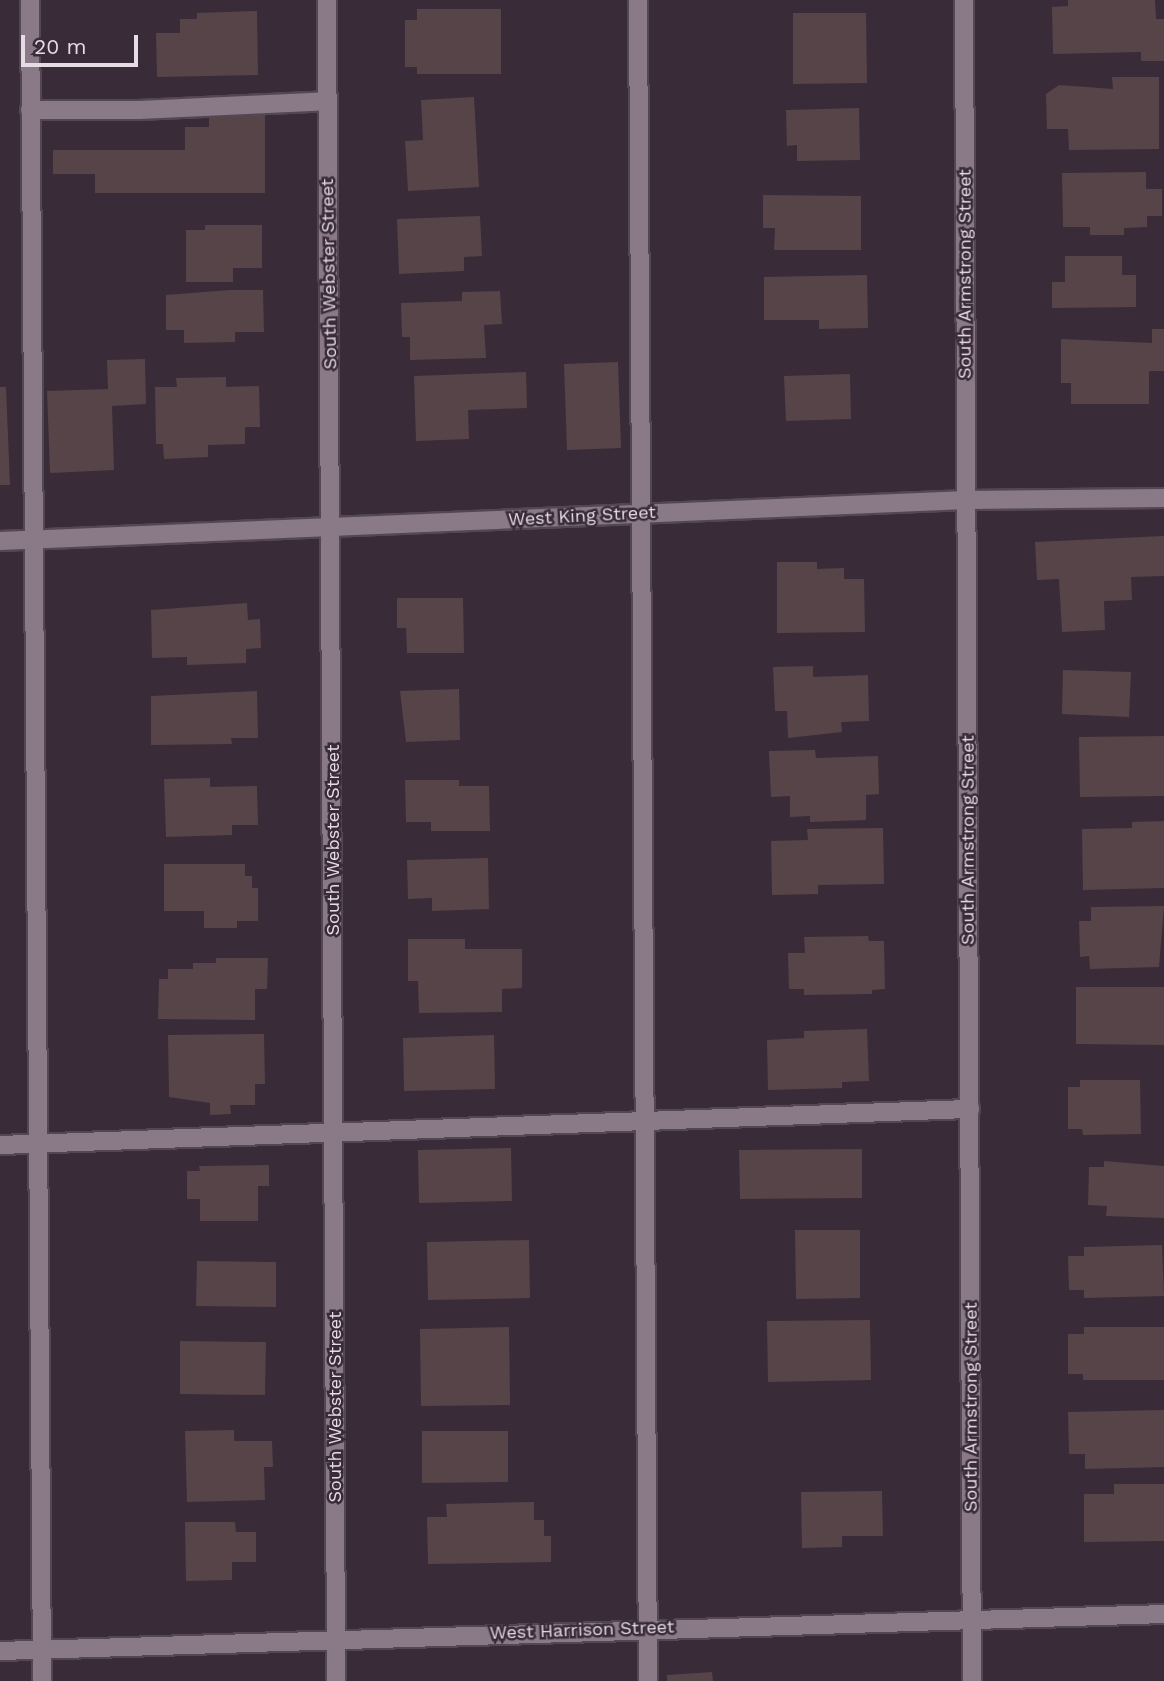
<!DOCTYPE html>
<html>
<head>
<meta charset="utf-8">
<style>
	body { margin:0 }
	#map { position:relative; width:1164px; height:1681px; overflow:hidden; background:#392b37; font-family:"Work Sans",sans-serif }
	div>[style] { position:absolute }
	.building>* { inset:0; background:#574448 }
	.roads { filter:drop-shadow(2px 0 #534851) drop-shadow(-2px 0 #534851) drop-shadow(0 2px #534851) drop-shadow(0 -2px #534851) }
	.service>* { height:18px; margin:-9px; padding:0 9px; transform-origin:9px; border-radius:9px; background:#8a7a87 }
	.minor>* { height:18px; margin:-9px; padding:0 9px; transform-origin:9px; border-radius:9px; background:#8a7a87 }
	span { translate:-50% -50%; white-space:nowrap; text-align:center; line-height:1.15; -webkit-text-stroke:5px #392b37; paint-order:stroke }
	.street-label { font-size:18px; color:#e5dce4 }
	.scale { position:absolute; left:21px; top:35px; width:117px; height:32px; box-sizing:border-box; border:4px solid #e5dce4; border-top:0; padding-left:9px; font-size:21px; line-height:24px; white-space:nowrap; color:#e5dce4; -webkit-text-stroke:5px #392b37; paint-order:stroke }
</style>
</head>
<body>
<div id="map">
	<div class="building">
		<div style="clip-path:polygon(1068px 0,1155px 0,1156px 19px,1164px 19px,1164px 61px,1141px 61px,1141px 52px,1053px 54px,1052px 7px,1068px 6px)"></div>
		<div style="clip-path:polygon(417px 9px,501px 9px,501px 74px,417px 74px,417px 67px,405px 67px,405px 20px,417px 20px)"></div>
		<div style="clip-path:polygon(257px 11px,258px 75px,157px 77px,156px 33px,180px 33px,180px 19px,197px 19px,197px 13px)"></div>
		<div style="clip-path:polygon(793px 13px,866px 13px,867px 83px,793px 84px)"></div>
		<div style="clip-path:polygon(1112px 77px,1159px 77px,1159px 149px,1069px 150px,1068px 129px,1047px 129px,1046px 94px,1059px 85px,1113px 89px)"></div>
		<div style="clip-path:polygon(474px 97px,479px 187px,408px 191px,405px 141px,423px 140px,421px 100px)"></div>
		<div style="clip-path:polygon(859px 108px,860px 160px,797px 161px,797px 145px,787px 146px,786px 110px)"></div>
		<div style="clip-path:polygon(209px 114px,265px 114px,265px 193px,95px 193px,95px 174px,53px 174px,53px 150px,185px 150px,185px 127px,209px 127px)"></div>
		<div style="clip-path:polygon(1146px 172px,1146px 189px,1162px 189px,1162px 216px,1147px 216px,1147px 227px,1124px 228px,1124px 235px,1090px 235px,1090px 227px,1063px 227px,1062px 173px)"></div>
		<div style="clip-path:polygon(763px 195px,861px 196px,861px 250px,774px 250px,775px 228px,763px 228px)"></div>
		<div style="clip-path:polygon(480px 216px,482px 256px,464px 257px,464px 271px,399px 274px,397px 219px)"></div>
		<div style="clip-path:polygon(205px 225px,262px 225px,262px 268px,233px 268px,233px 282px,186px 282px,186px 230px,205px 230px)"></div>
		<div style="clip-path:polygon(1065px 256px,1122px 256px,1122px 275px,1136px 275px,1136px 307px,1052px 308px,1052px 282px,1065px 282px)"></div>
		<div style="clip-path:polygon(867px 275px,868px 328px,819px 329px,819px 320px,764px 320px,764px 277px)"></div>
		<div style="clip-path:polygon(230px 290px,263px 290px,264px 332px,235px 332px,235px 342px,184px 343px,184px 330px,166px 330px,166px 295px)"></div>
		<div style="clip-path:polygon(500px 291px,502px 324px,484px 325px,486px 358px,410px 360px,410px 337px,402px 337px,401px 303px,462px 301px,462px 292px)"></div>
		<div style="clip-path:polygon(1152px 329px,1164px 329px,1164px 371px,1149px 371px,1149px 404px,1071px 404px,1071px 383px,1061px 383px,1061px 339px,1152px 343px)"></div>
		<div style="clip-path:polygon(145px 359px,146px 404px,112px 406px,114px 470px,50px 473px,47px 391px,108px 389px,107px 360px)"></div>
		<div style="clip-path:polygon(618px 362px,621px 448px,567px 450px,564px 364px)"></div>
		<div style="clip-path:polygon(526px 372px,527px 408px,468px 410px,469px 439px,416px 441px,414px 376px)"></div>
		<div style="clip-path:polygon(850px 374px,851px 419px,786px 421px,784px 376px)"></div>
		<div style="clip-path:polygon(226px 377px,226px 387px,259px 386px,260px 427px,245px 427px,245px 444px,208px 445px,208px 457px,164px 459px,163px 444px,156px 444px,155px 387px,177px 387px,176px 378px)"></div>
		<div style="clip-path:polygon(0 387px,6px 387px,10px 485px,0 485px)"></div>
		<div style="clip-path:polygon(1164px 536px,1164px 576px,1131px 577px,1132px 600px,1104px 601px,1105px 630px,1062px 632px,1059px 579px,1037px 580px,1035px 542px)"></div>
		<div style="clip-path:polygon(777px 562px,817px 562px,817px 569px,844px 568px,844px 579px,864px 579px,865px 632px,777px 633px)"></div>
		<div style="clip-path:polygon(397px 598px,463px 598px,464px 653px,407px 653px,406px 628px,397px 628px)"></div>
		<div style="clip-path:polygon(247px 603px,248px 620px,260px 619px,261px 648px,246px 649px,246px 663px,187px 665px,187px 657px,152px 658px,151px 610px)"></div>
		<div style="clip-path:polygon(813px 666px,813px 677px,868px 675px,869px 721px,841px 722px,842px 732px,788px 738px,787px 711px,775px 711px,773px 667px)"></div>
		<div style="clip-path:polygon(1063px 670px,1131px 672px,1129px 717px,1062px 714px)"></div>
		<div style="clip-path:polygon(459px 689px,460px 740px,406px 742px,400px 691px)"></div>
		<div style="clip-path:polygon(257px 691px,258px 738px,231px 738px,232px 744px,151px 745px,151px 696px)"></div>
		<div style="clip-path:polygon(1164px 736px,1164px 796px,1080px 797px,1079px 737px)"></div>
		<div style="clip-path:polygon(815px 750px,816px 758px,878px 756px,879px 794px,866px 795px,866px 820px,810px 822px,810px 816px,790px 817px,790px 796px,771px 797px,769px 751px)"></div>
		<div style="clip-path:polygon(210px 778px,210px 787px,257px 786px,258px 825px,232px 825px,232px 835px,166px 837px,164px 779px)"></div>
		<div style="clip-path:polygon(405px 780px,459px 780px,459px 786px,489px 786px,490px 831px,431px 831px,431px 822px,406px 822px)"></div>
		<div style="clip-path:polygon(1164px 821px,1164px 888px,1083px 890px,1082px 829px,1132px 828px,1132px 822px)"></div>
		<div style="clip-path:polygon(883px 828px,884px 884px,818px 885px,818px 894px,772px 895px,771px 841px,808px 840px,807px 829px)"></div>
		<div style="clip-path:polygon(488px 858px,489px 909px,432px 911px,432px 898px,408px 899px,407px 860px)"></div>
		<div style="clip-path:polygon(164px 864px,245px 864px,245px 876px,252px 876px,252px 888px,258px 888px,258px 921px,237px 921px,237px 928px,204px 928px,204px 911px,164px 911px)"></div>
		<div style="clip-path:polygon(1164px 906px,1159px 967px,1090px 969px,1089px 956px,1080px 957px,1079px 921px,1091px 921px,1091px 907px)"></div>
		<div style="clip-path:polygon(868px 936px,869px 941px,884px 941px,885px 989px,872px 990px,872px 994px,804px 995px,804px 989px,789px 989px,788px 953px,805px 953px,804px 937px)"></div>
		<div style="clip-path:polygon(408px 939px,465px 939px,465px 949px,522px 949px,522px 988px,502px 989px,502px 1012px,419px 1013px,418px 981px,408px 981px)"></div>
		<div style="clip-path:polygon(216px 958px,268px 958px,267px 989px,255px 989px,255px 1020px,158px 1019px,159px 979px,168px 979px,168px 969px,193px 969px,193px 963px,216px 963px)"></div>
		<div style="clip-path:polygon(1076px 987px,1164px 987px,1164px 1045px,1076px 1044px)"></div>
		<div style="clip-path:polygon(867px 1029px,869px 1081px,842px 1082px,842px 1088px,768px 1090px,767px 1040px,804px 1038px,804px 1031px)"></div>
		<div style="clip-path:polygon(264px 1034px,265px 1084px,255px 1084px,255px 1105px,230px 1105px,231px 1114px,210px 1115px,210px 1103px,169px 1097px,168px 1035px)"></div>
		<div style="clip-path:polygon(494px 1035px,495px 1089px,404px 1091px,403px 1038px)"></div>
		<div style="clip-path:polygon(1080px 1080px,1140px 1080px,1141px 1134px,1083px 1135px,1082px 1129px,1068px 1129px,1068px 1087px,1080px 1087px)"></div>
		<div style="clip-path:polygon(511px 1148px,512px 1201px,419px 1203px,418px 1150px)"></div>
		<div style="clip-path:polygon(862px 1149px,862px 1198px,740px 1199px,739px 1150px)"></div>
		<div style="clip-path:polygon(1104px 1161px,1164px 1166px,1164px 1218px,1106px 1216px,1107px 1206px,1088px 1205px,1089px 1167px,1104px 1167px)"></div>
		<div style="clip-path:polygon(269px 1165px,269px 1186px,258px 1186px,258px 1221px,200px 1221px,200px 1199px,187px 1199px,187px 1171px,200px 1171px,199px 1166px)"></div>
		<div style="clip-path:polygon(795px 1230px,860px 1230px,860px 1298px,796px 1299px)"></div>
		<div style="clip-path:polygon(529px 1240px,530px 1298px,428px 1300px,427px 1242px)"></div>
		<div style="clip-path:polygon(1162px 1245px,1164px 1296px,1084px 1298px,1084px 1290px,1069px 1290px,1068px 1256px,1084px 1256px,1084px 1247px)"></div>
		<div style="clip-path:polygon(197px 1261px,276px 1262px,276px 1307px,196px 1306px)"></div>
		<div style="clip-path:polygon(870px 1320px,871px 1380px,768px 1382px,767px 1321px)"></div>
		<div style="clip-path:polygon(509px 1327px,510px 1405px,421px 1406px,420px 1329px)"></div>
		<div style="clip-path:polygon(1084px 1327px,1164px 1327px,1164px 1380px,1083px 1380px,1083px 1374px,1068px 1374px,1068px 1334px,1084px 1334px)"></div>
		<div style="clip-path:polygon(180px 1341px,266px 1342px,265px 1395px,180px 1394px)"></div>
		<div style="clip-path:polygon(1164px 1410px,1164px 1467px,1085px 1469px,1085px 1454px,1069px 1454px,1068px 1412px)"></div>
		<div style="clip-path:polygon(234px 1430px,234px 1441px,272px 1441px,273px 1467px,264px 1467px,265px 1500px,187px 1502px,185px 1431px)"></div>
		<div style="clip-path:polygon(422px 1431px,508px 1431px,508px 1482px,422px 1483px)"></div>
		<div style="clip-path:polygon(1114px 1484px,1164px 1484px,1164px 1541px,1084px 1542px,1084px 1494px,1114px 1494px)"></div>
		<div style="clip-path:polygon(882px 1491px,883px 1536px,842px 1536px,842px 1547px,802px 1548px,801px 1492px)"></div>
		<div style="clip-path:polygon(534px 1502px,534px 1520px,544px 1520px,544px 1536px,551px 1536px,551px 1562px,428px 1564px,427px 1517px,447px 1517px,446px 1504px)"></div>
		<div style="clip-path:polygon(185px 1522px,235px 1522px,236px 1532px,256px 1532px,256px 1562px,232px 1562px,232px 1580px,186px 1581px)"></div>
		<div style="clip-path:polygon(712px 1672px,713px 1681px,667px 1681px,667px 1675px)"></div>
	</div>
	<div class="roads">
		<div class="service">
			<div style="left:30px;top:0;width:1681px;rotate:89.59deg"></div>
			<div style="left:638px;top:0;width:1681px;rotate:89.66deg"></div>
			<div style="left:30px;top:110px;width:109px"></div>
			<div style="left:139px;top:110px;width:188px;rotate:-2.7deg"></div>
			<div style="left:0;top:1145px;width:971px;rotate:-2.13deg"></div>
		</div>
		<div class="minor">
			<div style="left:327px;top:0;width:1681px;rotate:89.69deg"></div>
			<div style="left:964px;top:0;width:1681px;rotate:89.73deg"></div>
			<div style="left:0;top:541px;width:967px;rotate:-2.43deg"></div>
			<div style="left:966px;top:500px;width:198px;rotate:-0.6deg"></div>
			<div style="left:0;top:1651px;width:1165px;rotate:-1.82deg"></div>
		</div>
	</div>
	<div class="street-label">
		<span style="left:329px;top:274px;rotate:-91deg">South Webster Street</span>
		<span style="left:965px;top:274px;rotate:-90deg">South Armstrong Street</span>
		<span style="left:582px;top:516px;rotate:-3deg">West King Street</span>
		<span style="left:333px;top:840px;rotate:-90deg">South Webster Street</span>
		<span style="left:968px;top:840px;rotate:-90deg">South Armstrong Street</span>
		<span style="left:335px;top:1407px;rotate:-90deg">South Webster Street</span>
		<span style="left:971px;top:1407px;rotate:-90deg">South Armstrong Street</span>
		<span style="left:582px;top:1630px;rotate:-2deg">West Harrison Street</span>
	</div>
	<div class="scale">20 m</div>
</div>
</body>
</html>
